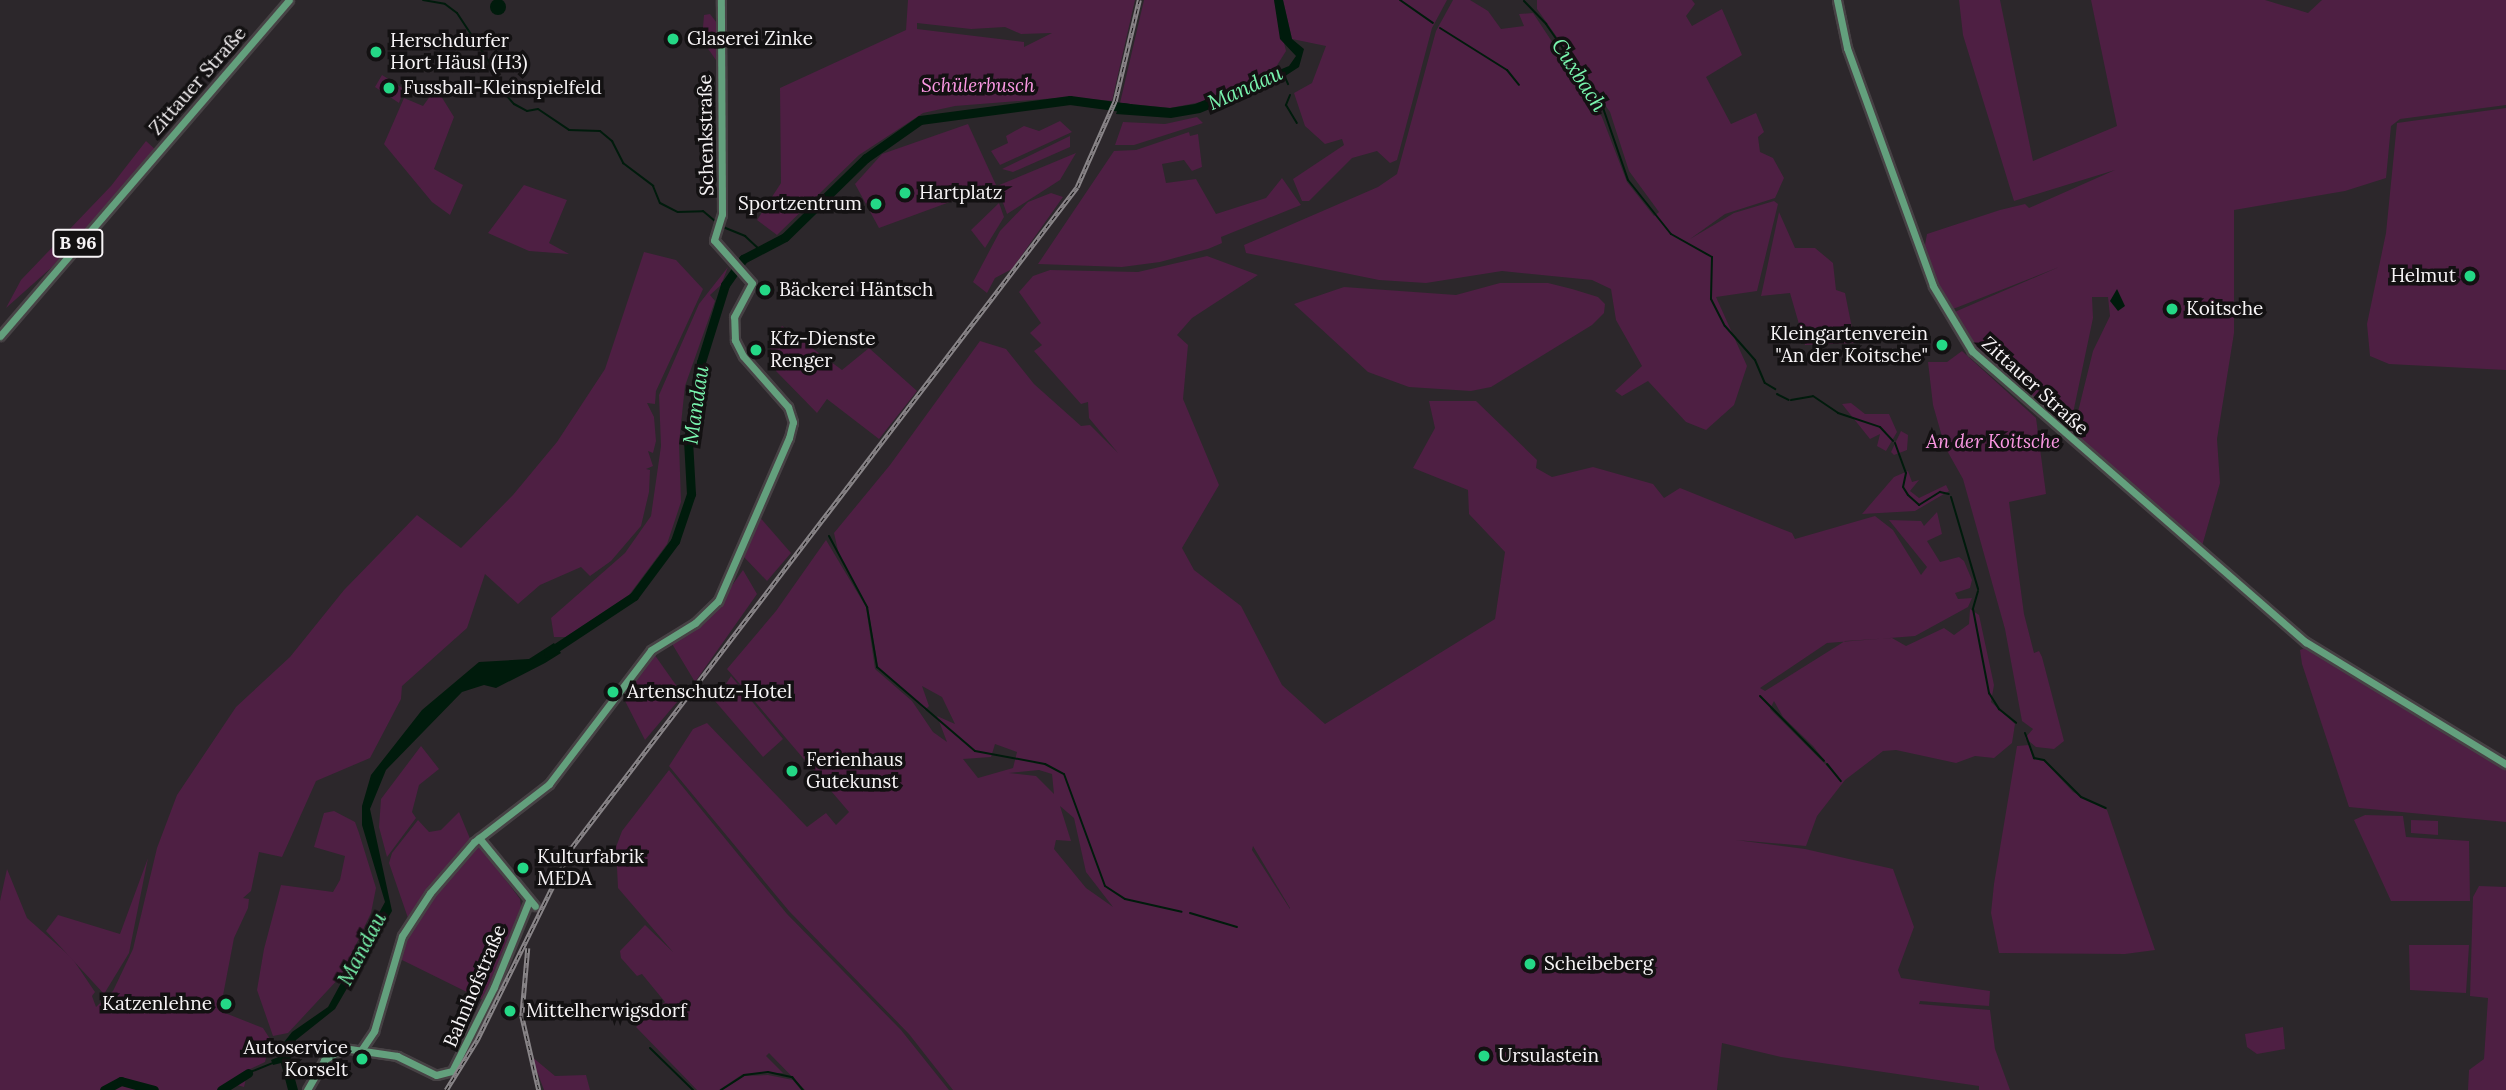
<!DOCTYPE html>
<html>
<head>
<meta charset="utf-8">
<style>
	body { margin:0 }
	#map { position:relative; width:2506px; height:1090px; overflow:hidden; background:#2c272b; font-family:Lora,serif }
	div>[style] { position:absolute }
	.green>* { inset:0; background:#4e1f43 }
	.water>* { inset:0; background:#001b0c }
	.round { border-radius:50% }
	.stream>* { height:2px; margin:-1px; padding:0 1px; transform-origin:1px; border-radius:1px; background:#001b0c }
	.river>* { height:9px; margin:-4.5px; padding:0 4.5px; transform-origin:4.5px; border-radius:4.5px; background:#001b0c }
	.roads { filter:drop-shadow(2px 0 #474245) drop-shadow(-2px 0 #474245) drop-shadow(0 2px #474245) drop-shadow(0 -2px #474245) }
	.major>* { height:7px; margin:-3.5px; padding:0 3.5px; transform-origin:3.5px; border-radius:3.5px; background:#63a07d }
	.rail>* { height:4.5px; margin-top:-2.25px; transform-origin:0; background:repeating-linear-gradient(90deg,#131112 0 5px,#898588 0 10px); box-sizing:border-box; border-block:2px solid #898588 }
	.dots>* { width:19px; height:19px; translate:-50% -50%; box-sizing:border-box; border:4px solid #131112; border-radius:50% }
	span { translate:-50% -50%; white-space:nowrap; text-align:center; line-height:1.15; -webkit-text-stroke:7px #131112; paint-order:stroke }
	.shield-label span { padding:2px 5px; background:#131112; border:2px solid; border-radius:5px; -webkit-text-stroke-width:0 }
	.shield-label { font-size:18px; color:#f7f4f6; font-weight:700 }
	.poi-label { font-size:19px; color:#f7f4f6 }
	.left { translate:0 -50%; text-align:left }
	.right { translate:-100% -50%; text-align:right }
	.street-label { font-size:19px; color:#f7f4f6 }
	.park-label { font-size:19px; color:#fb98e3; font-style:italic }
	.water-label { font-size:21px; color:#79f4ae; font-style:italic }
</style>
</head>
<body>
<div id="map">
	<div class="green">
		<div style="clip-path:polygon(evenodd,908px 0,1135px 0,1112px 101px,1069px 97px,955px 106px,923px 113px,859px 155px,777px 235px,757px 220px,781px 183px,780px 88px,906px 30px,908px 0,917px 23px,971px 29px,1005px 27px,1021px 34px,1052px 33px,1024px 47px,1024px 42px,917px 29px,917px 23px)"></div>
		<div style="clip-path:polygon(1144px 0,1274px 0,1286px 51px,1271px 75px,1211px 100px,1170px 108px,1120px 103px)"></div>
		<div style="clip-path:polygon(1283px 0,1447px 0,1432px 28px,1397px 160px,1390px 163px,1377px 151px,1352px 158px,1309px 201px,1302px 201px,1293px 179px,1344px 145px,1342px 139px,1325px 144px,1305px 126px,1294px 93px,1312px 83px,1326px 46px,1292px 39px)"></div>
		<div style="clip-path:polygon(1453px 0,1470px 0,1488px 11px,1501px 29px,1524px 26px,1519px 14px,1533px 13px,1602px 117px,1627px 182px,1654px 216px,1659px 212px,1629px 171px,1610px 112px,1537px 9px,1537px 0,1692px 0,1695px 4px,1686px 16px,1692px 26px,1722px 9px,1742px 55px,1706px 77px,1731px 124px,1756px 113px,1764px 132px,1758px 137px,1760px 152px,1773px 158px,1784px 178px,1775px 198px,1725px 214px,1690px 239px,1734px 213px,1774px 201px,1778px 204px,1757px 291px,1716px 297px,1747px 366px,1734px 405px,1706px 430px,1686px 422px,1648px 381px,1622px 396px,1615px 391px,1642px 366px,1616px 320px,1611px 289px,1592px 280px,1502px 271px,1426px 283px,1379px 280px,1246px 253px,1244px 245px,1378px 187px,1397px 174px,1436px 31px)"></div>
		<div style="clip-path:polygon(1959px 0,2000px 0,2033px 161px,2117px 126px,2091px 0,2265px 0,2308px 13px,2322px 0,2506px 0,2506px 105px,2400px 119px,2391px 126px,2386px 178px,2345px 191px,2234px 210px,2234px 333px,2217px 439px,2220px 483px,2202px 546px,2072px 436px,2093px 351px,2110px 316px,2108px 297px,2092px 297px,2093px 318px,2072px 418px,2064px 428px,1983px 356px,1950px 314px,2059px 267px,1948px 311px,1939px 294px,1924px 250px,1927px 234px,2000px 210px,2025px 204px,2029px 208px,2115px 170px,2014px 201px,1963px 35px)"></div>
		<div style="clip-path:polygon(710px 14px,717px 23px,718px 63px,702px 40px,704px 15px)"></div>
		<div style="clip-path:polygon(382px 75px,404px 89px,399px 103px,375px 87px)"></div>
		<div style="clip-path:polygon(436px 88px,454px 117px,434px 169px,463px 185px,450px 215px,432px 202px,384px 144px,404px 98px,423px 106px)"></div>
		<div style="clip-path:polygon(2506px 108px,2506px 370px,2389px 364px,2370px 356px,2367px 324px,2386px 233px,2397px 123px)"></div>
		<div style="clip-path:polygon(1197px 117px,1203px 123px,1134px 145px,1115px 145px,1123px 122px,1165px 124px)"></div>
		<div style="clip-path:polygon(1060px 121px,1072px 132px,1000px 165px,991px 151px,1008px 143px,1006px 136px,1024px 126px,1039px 131px)"></div>
		<div style="clip-path:polygon(968px 124px,996px 185px,879px 228px,855px 184px,882px 154px)"></div>
		<div style="clip-path:polygon(1189px 132px,1190px 136px,1198px 134px,1202px 167px,1192px 171px,1184px 160px,1162px 164px,1166px 183px,1196px 179px,1216px 214px,1266px 198px,1282px 178px,1301px 205px,1221px 237px,1222px 243px,1208px 249px,1160px 262px,1122px 267px,1038px 264px,1114px 151px,1136px 150px)"></div>
		<div style="clip-path:polygon(1070px 136px,1070px 147px,1013px 172px,1002px 169px)"></div>
		<div style="clip-path:polygon(146px 141px,157px 151px,52px 267px,6px 308px,21px 280px,111px 186px)"></div>
		<div style="clip-path:polygon(1076px 153px,1060px 180px,1007px 214px,997px 186px)"></div>
		<div style="clip-path:polygon(524px 185px,567px 200px,549px 243px,569px 254px,529px 251px,488px 233px)"></div>
		<div style="clip-path:polygon(1051px 193px,1063px 197px,1012px 269px,995px 278px,987px 293px,973px 282px,1000px 231px,1028px 202px)"></div>
		<div style="clip-path:polygon(999px 203px,1004px 217px,985px 248px,971px 230px)"></div>
		<div style="clip-path:polygon(1779px 212px,1795px 248px,1815px 248px,1833px 263px,1836px 290px,1845px 293px,1855px 343px,1805px 345px,1790px 293px,1761px 296px)"></div>
		<div style="clip-path:polygon(644px 252px,676px 260px,703px 289px,656px 391px,655px 404px,647px 403px,654px 417px,656px 441px,653px 453px,648px 451px,653px 466px,646px 469px,650px 470px,649px 492px,641px 526px,611px 561px,590px 576px,581px 567px,540px 585px,518px 604px,485px 574px,467px 628px,402px 686px,401px 699px,370px 758px,316px 781px,282px 857px,259px 852px,251px 891px,243px 898px,249px 899px,248px 908px,234px 938px,220px 1011px,263px 1028px,270px 1039px,265px 1062px,248px 1070px,244px 1087px,233px 1084px,230px 1090px,0 1090px,0 901px,7px 869px,27px 918px,72px 958px,95px 992px,92px 996px,96px 1007px,113px 991px,133px 949px,157px 848px,177px 795px,236px 707px,290px 657px,344px 590px,417px 515px,461px 548px,513px 495px,557px 442px,605px 369px)"></div>
		<div style="clip-path:polygon(evenodd,1207px 256px,1258px 275px,1192px 318px,1177px 335px,1188px 345px,1183px 399px,1219px 485px,1182px 548px,1194px 570px,1241px 606px,1282px 685px,1325px 724px,1495px 619px,1505px 552px,1469px 514px,1468px 490px,1413px 468px,1435px 428px,1429px 401px,1476px 401px,1537px 460px,1536px 468px,1552px 477px,1593px 467px,1653px 484px,1664px 498px,1680px 488px,1792px 533px,1795px 539px,1875px 516px,1893px 530px,1921px 575px,1927px 567px,1889px 520px,1921px 521px,1924px 526px,1937px 512px,1942px 534px,1927px 541px,1940px 562px,1959px 557px,1964px 561px,1972px 580px,1970px 588px,1955px 593px,1958px 599px,1972px 598px,1968px 607px,1915px 636px,1827px 643px,1760px 688px,1765px 691px,1845px 641px,1892px 638px,1906px 646px,1944px 628px,1954px 635px,1969px 624px,1970px 609px,1979px 615px,1994px 685px,1991px 702px,2015px 724px,2012px 743px,1994px 758px,1975px 756px,1956px 763px,1896px 750px,1883px 751px,1845px 780px,1817px 816px,1806px 846px,1736px 840px,1805px 849px,1893px 869px,1914px 927px,1898px 970px,1901px 978px,1990px 991px,1989px 1006px,1920px 1001px,1919px 1004px,1990px 1010px,1995px 1049px,2010px 1090px,1979px 1090px,1979px 1086px,1781px 1057px,1722px 1043px,1717px 1090px,953px 1090px,909px 1034px,789px 911px,669px 766px,693px 729px,707px 723px,807px 827px,826px 813px,836px 825px,849px 812px,727px 669px,776px 611px,826px 540px,866px 607px,875px 669px,912px 701px,933px 732px,947px 742px,937px 716px,955px 724px,942px 697px,922px 686px,929px 706px,925px 710px,878px 667px,868px 608px,839px 555px,834px 533px,890px 465px,980px 341px,1006px 349px,1034px 384px,1081px 426px,1090px 425px,1118px 453px,1089px 418px,1088px 402px,1081px 404px,1034px 351px,1042px 345px,1030px 333px,1041px 323px,1019px 292px,1033px 276px,1050px 270px,1138px 272px,1207px 256px,1774px 701px,1783px 717px,1813px 746px,1836px 775px,1770px 709px,1774px 701px,1207px 256px,995px 744px,1017px 752px,1013px 768px,978px 778px,963px 759px,991px 757px,995px 744px,1207px 256px,1039px 770px,1052px 774px,1054px 794px,1036px 776px,1009px 773px,1039px 770px,1207px 256px,1060px 806px,1074px 818px,1086px 872px,1113px 907px,1086px 888px,1054px 849px,1056px 840px,1071px 841px,1060px 806px,1207px 256px,1253px 846px,1290px 908px,1290px 909px,1252px 850px,1253px 846px)"></div>
		<div style="clip-path:polygon(728px 267px,721px 285px,710px 295px,715px 301px,685px 386px,679px 443px,681px 502px,667px 544px,629px 595px,566px 637px,554px 637px,551px 618px,625px 553px,651px 516px,661px 446px,659px 395px,699px 304px)"></div>
		<div style="clip-path:polygon(1500px 283px,1548px 283px,1572px 289px,1598px 297px,1605px 304px,1604px 313px,1592px 325px,1491px 387px,1471px 391px,1409px 387px,1368px 372px,1294px 304px,1344px 287px,1456px 295px)"></div>
		<div style="clip-path:polygon(782px 326px,842px 370px,869px 348px,917px 391px,879px 439px,827px 399px,817px 413px,776px 371px,777px 357px,769px 347px)"></div>
		<div style="clip-path:polygon(1962px 351px,2036px 418px,2046px 494px,2009px 502px,2024px 614px,2034px 653px,2039px 651px,2042px 657px,2064px 741px,2054px 749px,2036px 747px,2025px 738px,2033px 729px,2022px 721px,2005px 629px,1963px 479px,1945px 447px,1933px 405px,1928px 362px,1947px 362px)"></div>
		<div style="clip-path:polygon(1851px 403px,1865px 414px,1889px 414px,1897px 432px,1886px 451px,1877px 446px,1880px 434px,1870px 439px,1842px 404px)"></div>
		<div style="clip-path:polygon(1901px 431px,1908px 435px,1907px 450px,1894px 455px,1891px 452px)"></div>
		<div style="clip-path:polygon(1908px 471px,1912px 482px,1919px 480px,1910px 491px,1919px 498px,1946px 485px,1949px 491px,1915px 511px,1862px 514px,1894px 477px)"></div>
		<div style="clip-path:polygon(757px 514px,791px 553px,767px 581px,742px 555px)"></div>
		<div style="clip-path:polygon(743px 570px,757px 594px,695px 682px,671px 642px,711px 615px)"></div>
		<div style="clip-path:polygon(2307px 647px,2506px 769px,2506px 822px,2349px 807px,2302px 664px,2300px 650px)"></div>
		<div style="clip-path:polygon(654px 654px,683px 695px,645px 740px,621px 693px)"></div>
		<div style="clip-path:polygon(731px 676px,783px 739px,763px 757px,715px 701px)"></div>
		<div style="clip-path:polygon(2029px 745px,2033px 759px,2044px 761px,2073px 792px,2107px 810px,2155px 950px,2125px 954px,1999px 953px,1991px 913px,1994px 884px,2017px 746px)"></div>
		<div style="clip-path:polygon(421px 746px,439px 769px,419px 785px,412px 812px,416px 818px,387px 857px,379px 827px,381px 799px)"></div>
		<div style="clip-path:polygon(669px 770px,787px 914px,901px 1030px,949px 1090px,805px 1090px,769px 1053px,766px 1056px,783px 1073px,743px 1074px,719px 1090px,697px 1090px,636px 1027px,665px 1002px,642px 974px,637px 976px,621px 958px,620px 951px,645px 925px,673px 952px,618px 888px,616px 847px,622px 831px)"></div>
		<div style="clip-path:polygon(334px 811px,355px 822px,359px 833px,376px 888px,371px 913px,341px 976px,288px 1033px,273px 1036px,257px 990px,264px 949px,281px 885px,333px 892px,340px 880px,345px 856px,314px 847px,324px 813px)"></div>
		<div style="clip-path:polygon(459px 812px,471px 841px,408px 918px,389px 863px,392px 853px,418px 820px,429px 832px,441px 830px)"></div>
		<div style="clip-path:polygon(2365px 815px,2403px 816px,2406px 837px,2469px 841px,2470px 901px,2391px 901px,2354px 820px)"></div>
		<div style="clip-path:polygon(2411px 820px,2438px 821px,2438px 835px,2411px 833px)"></div>
		<div style="clip-path:polygon(480px 846px,520px 899px,521px 908px,483px 1000px,396px 957px,434px 891px,473px 847px)"></div>
		<div style="clip-path:polygon(148px 858px,129px 953px,104px 994px,46px 931px,58px 915px,120px 934px)"></div>
		<div style="clip-path:polygon(2479px 886px,2506px 887px,2506px 1090px,2468px 1090px,2469px 1070px,2484px 1059px,2488px 998px,2470px 996px,2473px 897px)"></div>
		<div style="clip-path:polygon(2409px 945px,2469px 945px,2466px 993px,2410px 990px)"></div>
		<div style="clip-path:polygon(2283px 1027px,2285px 1049px,2257px 1054px,2247px 1047px,2245px 1034px)"></div>
		<div style="clip-path:polygon(531px 1056px,555px 1076px,586px 1075px,590px 1090px,544px 1090px)"></div>
		<div style="clip-path:polygon(768px 1075px,793px 1080px,801px 1090px,722px 1090px,744px 1076px)"></div>
	</div>
	<div class="water">
		<div class="round" style="left:490px;top:-1px;width:16px;height:16px"></div>
		<div style="clip-path:polygon(1274px 0,1283px 0,1292px 39px,1304px 49px,1299px 67px,1276px 82px,1200px 113px,1171px 118px,1116px 114px,1120px 103px,1170px 108px,1195px 104px,1289px 66px,1296px 56px,1280px 39px)"></div>
		<div style="clip-path:polygon(2117px 289px,2125px 306px,2118px 311px,2110px 301px)"></div>
		<div style="clip-path:polygon(554px 643px,561px 653px,545px 663px,496px 688px,484px 685px,462px 692px,386px 770px,370px 809px,392px 911px,335px 1009px,296px 1040px,290px 1061px,298px 1090px,288px 1090px,281px 1063px,273px 1065px,271px 1060px,281px 1056px,281px 1046px,292px 1032px,328px 1007px,385px 902px,362px 825px,362px 806px,371px 775px,422px 710px,479px 662px,529px 659px)"></div>
	</div>
	<div class="stream">
		<div style="left:423px;top:0;width:22px;rotate:10deg"></div>
		<div style="left:445px;top:4px;width:15px;rotate:37deg"></div>
		<div style="left:457px;top:13px;width:64px;rotate:56.6deg"></div>
		<div style="left:492px;top:66px;width:23px;rotate:70deg"></div>
		<div style="left:500px;top:88px;width:21px;rotate:49deg"></div>
		<div style="left:514px;top:104px;width:15px;rotate:28deg"></div>
		<div style="left:527px;top:111px;width:11px;rotate:-10deg"></div>
		<div style="left:538px;top:109px;width:37px;rotate:34deg"></div>
		<div style="left:569px;top:130px;width:31px;rotate:2deg"></div>
		<div style="left:600px;top:131px;width:16px;rotate:40deg"></div>
		<div style="left:612px;top:141px;width:25px;rotate:63deg"></div>
		<div style="left:623px;top:163px;width:38px;rotate:37deg"></div>
		<div style="left:653px;top:186px;width:18px;rotate:68deg"></div>
		<div style="left:660px;top:203px;width:20px;rotate:27deg"></div>
		<div style="left:678px;top:212px;width:25px;rotate:-2deg"></div>
		<div style="left:703px;top:211px;width:16px;rotate:40deg"></div>
		<div style="left:1400px;top:0;width:40px;rotate:34.9deg"></div>
		<div style="left:1524px;top:1px;width:32px;rotate:46deg"></div>
		<div style="left:1546px;top:24px;width:98px;rotate:55.3deg"></div>
		<div style="left:1602px;top:105px;width:79px;rotate:70.9deg"></div>
		<div style="left:1628px;top:180px;width:69px;rotate:51.5deg"></div>
		<div style="left:1671px;top:234px;width:47px;rotate:29.3deg"></div>
		<div style="left:1712px;top:257px;width:42px;rotate:91.4deg"></div>
		<div style="left:1711px;top:299px;width:30px;rotate:63deg"></div>
		<div style="left:1725px;top:326px;width:45px;rotate:48.6deg"></div>
		<div style="left:1755px;top:360px;width:25px;rotate:67deg"></div>
		<div style="left:1765px;top:383px;width:12px;rotate:31deg"></div>
		<div style="left:1440px;top:28px;width:79px;rotate:32.1deg"></div>
		<div style="left:1507px;top:70px;width:19px;rotate:51deg"></div>
		<div style="left:1284px;top:75px;width:10px;rotate:66deg"></div>
		<div style="left:1290px;top:95px;width:11px;rotate:112deg"></div>
		<div style="left:1286px;top:105px;width:21px;rotate:59deg"></div>
		<div style="left:723px;top:227px;width:24px;rotate:22deg"></div>
		<div style="left:745px;top:236px;width:19px;rotate:43deg"></div>
		<div style="left:1777px;top:394px;width:13px;rotate:27deg"></div>
		<div style="left:1791px;top:400px;width:22px;rotate:-10deg"></div>
		<div style="left:1813px;top:396px;width:30px;rotate:34deg"></div>
		<div style="left:1838px;top:413px;width:44px;rotate:18.4deg"></div>
		<div style="left:1880px;top:427px;width:19px;rotate:47deg"></div>
		<div style="left:1895px;top:443px;width:32px;rotate:70deg"></div>
		<div style="left:1906px;top:473px;width:14px;rotate:102deg"></div>
		<div style="left:1903px;top:487px;width:9px;rotate:58deg"></div>
		<div style="left:1908px;top:495px;width:15px;rotate:42deg"></div>
		<div style="left:1919px;top:505px;width:25px;rotate:-32deg"></div>
		<div style="left:1940px;top:492px;width:9px;rotate:13deg"></div>
		<div style="left:1951px;top:497px;width:96px;rotate:73.6deg"></div>
		<div style="left:829px;top:536px;width:81px;rotate:61.8deg"></div>
		<div style="left:867px;top:607px;width:61px;rotate:80.5deg"></div>
		<div style="left:877px;top:667px;width:129px;rotate:40.6deg"></div>
		<div style="left:975px;top:751px;width:71px;rotate:10.5deg"></div>
		<div style="left:1045px;top:764px;width:21px;rotate:28deg"></div>
		<div style="left:1064px;top:774px;width:119px;rotate:69.9deg"></div>
		<div style="left:1105px;top:886px;width:24px;rotate:33deg"></div>
		<div style="left:1125px;top:899px;width:58px;rotate:12.8deg"></div>
		<div style="left:1978px;top:591px;width:19px;rotate:106deg"></div>
		<div style="left:1973px;top:609px;width:86px;rotate:79.2deg"></div>
		<div style="left:1989px;top:693px;width:19px;rotate:58deg"></div>
		<div style="left:1999px;top:709px;width:22px;rotate:39deg"></div>
		<div style="left:1760px;top:696px;width:91px;rotate:45.4deg"></div>
		<div style="left:2025px;top:733px;width:27px;rotate:70deg"></div>
		<div style="left:2034px;top:758px;width:10px;rotate:11deg"></div>
		<div style="left:2044px;top:760px;width:52px;rotate:45deg"></div>
		<div style="left:2081px;top:797px;width:27px;rotate:24deg"></div>
		<div style="left:1827px;top:764px;width:22px;rotate:51deg"></div>
		<div style="left:1190px;top:913px;width:49px;rotate:16.6deg"></div>
		<div style="left:650px;top:1048px;width:60px;rotate:44.3deg"></div>
		<div style="left:248px;top:1073px;width:27px;rotate:-22deg"></div>
		<div style="left:721px;top:1090px;width:27px;rotate:-33deg"></div>
		<div style="left:744px;top:1075px;width:24px;rotate:-7deg"></div>
		<div style="left:768px;top:1072px;width:25px;rotate:12deg"></div>
		<div style="left:792px;top:1077px;width:17px;rotate:50deg"></div>
	</div>
	<div class="river">
		<div style="left:548px;top:653px;width:103px;rotate:-33.5deg"></div>
		<div style="left:634px;top:596px;width:69px;rotate:-53.3deg"></div>
		<div style="left:675px;top:541px;width:50px;rotate:-71.2deg"></div>
		<div style="left:691px;top:494px;width:53px;rotate:-93.2deg"></div>
		<div style="left:688px;top:441px;width:80px;rotate:-80.7deg"></div>
		<div style="left:701px;top:362px;width:81px;rotate:-72.7deg"></div>
		<div style="left:725px;top:285px;width:32px;rotate:-55deg"></div>
		<div style="left:743px;top:259px;width:47px;rotate:-27.6deg"></div>
		<div style="left:785px;top:237px;width:113px;rotate:-44.3deg"></div>
		<div style="left:866px;top:158px;width:66px;rotate:-35.1deg"></div>
		<div style="left:920px;top:120px;width:151px;rotate:-7.6deg"></div>
		<div style="left:1070px;top:100px;width:60px;rotate:7.7deg"></div>
		<div style="left:104px;top:1090px;width:19px;rotate:-28deg"></div>
		<div style="left:121px;top:1081px;width:34px;rotate:15deg"></div>
		<div style="left:221px;top:1090px;width:32px;rotate:-32deg"></div>
	</div>
	<div class="roads">
		<div class="major">
			<div style="left:1837px;top:0;width:49px;rotate:78.2deg"></div>
			<div style="left:1847px;top:48px;width:253px;rotate:70.1deg"></div>
			<div style="left:1933px;top:286px;width:76px;rotate:59deg"></div>
			<div style="left:1972px;top:351px;width:443px;rotate:41.1deg"></div>
			<div style="left:2306px;top:642px;width:234px;rotate:31.4deg"></div>
			<div style="left:0;top:336px;width:443px;rotate:-49.3deg"></div>
			<div style="left:479px;top:838px;width:88px;rotate:50.5deg"></div>
			<div style="left:362px;top:1049px;width:22px;rotate:-56deg"></div>
			<div style="left:374px;top:1031px;width:99px;rotate:-73.6deg"></div>
			<div style="left:402px;top:936px;width:51px;rotate:-56.9deg"></div>
			<div style="left:430px;top:893px;width:67px;rotate:-49.2deg"></div>
			<div style="left:474px;top:842px;width:95px;rotate:-37.7deg"></div>
			<div style="left:549px;top:784px;width:168px;rotate:-52.7deg"></div>
			<div style="left:651px;top:650px;width:52px;rotate:-31.5deg"></div>
			<div style="left:695px;top:623px;width:32px;rotate:-44deg"></div>
			<div style="left:718px;top:601px;width:178px;rotate:-66.5deg"></div>
			<div style="left:789px;top:438px;width:16px;rotate:-76deg"></div>
			<div style="left:793px;top:422px;width:16px;rotate:-108deg"></div>
			<div style="left:788px;top:407px;width:68px;rotate:-131.4deg"></div>
			<div style="left:743px;top:356px;width:18px;rotate:-117deg"></div>
			<div style="left:735px;top:340px;width:23px;rotate:-92deg"></div>
			<div style="left:734px;top:317px;width:38px;rotate:-62deg"></div>
			<div style="left:752px;top:283px;width:57px;rotate:-131.5deg"></div>
			<div style="left:714px;top:240px;width:27px;rotate:-73deg"></div>
			<div style="left:722px;top:214px;width:214px;rotate:-90.3deg"></div>
			<div style="left:307px;top:1090px;width:34px;rotate:-60deg"></div>
			<div style="left:324px;top:1060px;width:22px;rotate:-32deg"></div>
			<div style="left:343px;top:1048px;width:55px;rotate:8.4deg"></div>
			<div style="left:397px;top:1056px;width:43px;rotate:26deg"></div>
			<div style="left:436px;top:1075px;width:16px;rotate:-14deg"></div>
			<div style="left:452px;top:1071px;width:94px;rotate:-63.4deg"></div>
			<div style="left:494px;top:987px;width:93px;rotate:-67.9deg"></div>
		</div>
	</div>
	<div class="rail">
		<div style="left:528px;top:948px;width:68px;rotate:95deg"></div>
		<div style="left:522px;top:1016px;width:76px;rotate:77.1deg"></div>
		<div style="left:446px;top:1090px;width:59px;rotate:-58.2deg"></div>
		<div style="left:477px;top:1040px;width:215px;rotate:-63.8deg"></div>
		<div style="left:572px;top:847px;width:831px;rotate:-52.58deg"></div>
		<div style="left:1077px;top:187px;width:94px;rotate:-66.2deg"></div>
		<div style="left:1115px;top:101px;width:104px;rotate:-76.6deg"></div>
	</div>
	<div class="dots">
		<div style="left:673px;top:39px;background:#24d886"></div>
		<div style="left:376px;top:52px;background:#24d886"></div>
		<div style="left:389px;top:88px;background:#24d886"></div>
		<div style="left:905px;top:193px;background:#24d886"></div>
		<div style="left:876px;top:204px;background:#24d886"></div>
		<div style="left:2470px;top:276px;background:#24d886"></div>
		<div style="left:765px;top:290px;background:#24d886"></div>
		<div style="left:2172px;top:309px;background:#24d886"></div>
		<div style="left:1942px;top:345px;background:#24d886"></div>
		<div style="left:756px;top:350px;background:#24d886"></div>
		<div style="left:613px;top:692px;background:#24d886"></div>
		<div style="left:792px;top:771px;background:#24d886"></div>
		<div style="left:523px;top:868px;background:#24d886"></div>
		<div style="left:1530px;top:964px;background:#24d886"></div>
		<div style="left:226px;top:1004px;background:#24d886"></div>
		<div style="left:510px;top:1011px;background:#24d886"></div>
		<div style="left:1484px;top:1056px;background:#24d886"></div>
		<div style="left:362px;top:1059px;background:#24d886"></div>
	</div>
	<div class="shield-label">
		<span style="left:78px;top:243px">B 96</span>
	</div>
	<div class="poi-label">
		<span class="left" style="left:687px;top:39px">Glaserei Zinke</span>
		<span class="left" style="left:390px;top:52px">Herschdurfer<br>Hort Häusl (H3)</span>
		<span class="left" style="left:403px;top:88px">Fussball-Kleinspielfeld</span>
		<span class="left" style="left:919px;top:193px">Hartplatz</span>
		<span class="right" style="left:862px;top:204px">Sportzentrum</span>
		<span class="right" style="left:2456px;top:276px">Helmut</span>
		<span class="left" style="left:779px;top:290px">Bäckerei Häntsch</span>
		<span class="left" style="left:2186px;top:309px">Koitsche</span>
		<span class="right" style="left:1928px;top:345px">Kleingartenverein<br>"An der Koitsche"</span>
		<span class="left" style="left:770px;top:350px">Kfz-Dienste<br>Renger</span>
		<span class="left" style="left:627px;top:692px">Artenschutz-Hotel</span>
		<span class="left" style="left:806px;top:771px">Ferienhaus<br>Gutekunst</span>
		<span class="left" style="left:537px;top:868px">Kulturfabrik<br>MEDA</span>
		<span class="left" style="left:1544px;top:964px">Scheibeberg</span>
		<span class="right" style="left:212px;top:1004px">Katzenlehne</span>
		<span class="left" style="left:526px;top:1011px">Mittelherwigsdorf</span>
		<span class="right" style="left:348px;top:1059px">Autoservice<br>Korselt</span>
		<span class="left" style="left:1498px;top:1056px">Ursulastein</span>
	</div>
	<div class="street-label">
		<span style="left:198px;top:81px;rotate:-49deg">Zittauer Straße</span>
		<span style="left:706px;top:135px;rotate:-91deg">Schenkstraße</span>
		<span style="left:2035px;top:386px;rotate:42deg">Zittauer Straße</span>
		<span style="left:475px;top:986px;rotate:-67deg">Bahnhofstraße</span>
	</div>
	<div class="park-label">
		<span style="left:978px;top:86px">Schülerbusch</span>
		<span style="left:1993px;top:442px">An der Koitsche</span>
	</div>
	<div class="water-label">
		<span style="left:1579px;top:75px;rotate:57deg">Cuxbach</span>
		<span style="left:1245px;top:88px;rotate:-24deg">Mandau</span>
		<span style="left:696px;top:405px;rotate:-82deg">Mandau</span>
		<span style="left:362px;top:949px;rotate:-62deg">Mandau</span>
	</div>
</div>
</body>
</html>
